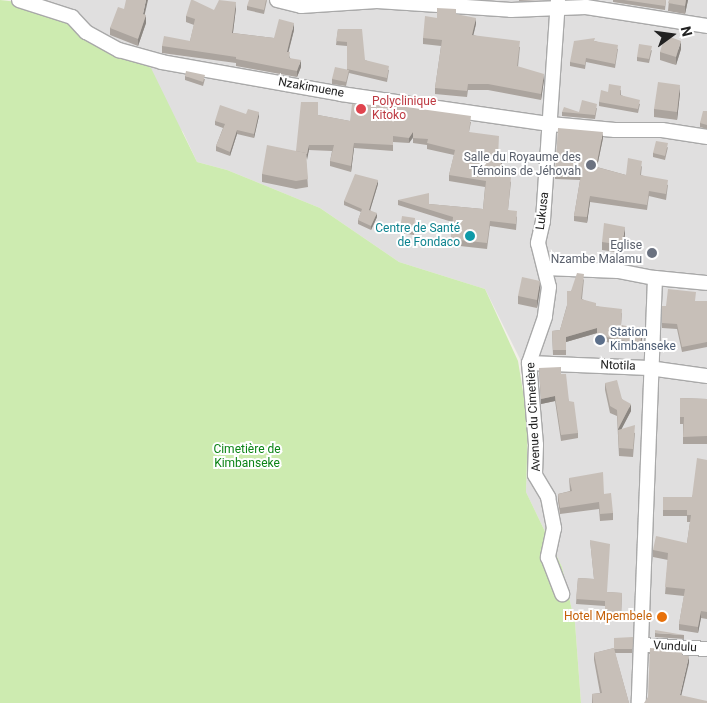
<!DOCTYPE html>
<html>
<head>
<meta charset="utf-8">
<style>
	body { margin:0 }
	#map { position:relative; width:707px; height:703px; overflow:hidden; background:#f2efe9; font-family:Roboto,sans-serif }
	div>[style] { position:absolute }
	.residential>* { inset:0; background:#e0dfdf }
	.grass>* { inset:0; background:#cdebb0 }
	.roads { filter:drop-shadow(1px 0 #a9a9a9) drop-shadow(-1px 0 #a9a9a9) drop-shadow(0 1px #a9a9a9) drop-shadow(0 -1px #a9a9a9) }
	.minor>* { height:14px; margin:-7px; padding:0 7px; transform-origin:7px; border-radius:7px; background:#fff }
	.wall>* { inset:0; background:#aba49e }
	.shaded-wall>* { inset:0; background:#8b8681 }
	.building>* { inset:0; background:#c7bfb8 }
	.dots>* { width:14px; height:14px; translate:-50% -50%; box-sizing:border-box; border:2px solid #fff; border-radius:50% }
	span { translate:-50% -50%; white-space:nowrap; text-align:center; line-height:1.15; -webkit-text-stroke:4px #fff; paint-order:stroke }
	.street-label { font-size:12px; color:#222 }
	.health-label { font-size:12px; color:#be3a42 }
	.left { translate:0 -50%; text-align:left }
	.worship-label { font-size:12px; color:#5b616d }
	.right { translate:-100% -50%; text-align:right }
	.culture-label { font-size:12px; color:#0d838f }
	.service-label { font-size:12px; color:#4e5e75 }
	.park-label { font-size:12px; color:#0c8416 }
	.food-label { font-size:12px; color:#c56008 }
	.north { position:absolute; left:647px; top:10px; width:50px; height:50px; -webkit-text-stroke:4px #fff; paint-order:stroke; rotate:76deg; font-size:14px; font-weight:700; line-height:20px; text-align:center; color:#222 }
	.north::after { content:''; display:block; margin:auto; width:18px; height:22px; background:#222; clip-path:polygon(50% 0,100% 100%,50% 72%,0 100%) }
</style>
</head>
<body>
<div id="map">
	<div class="residential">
		<div style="clip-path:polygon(20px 0,707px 0,707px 703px,581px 703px,575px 623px,562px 567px,526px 492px,528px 422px,520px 359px,485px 289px,399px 262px,320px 208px,227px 170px,197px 162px,183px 132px,107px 47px)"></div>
	</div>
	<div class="grass">
		<div style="clip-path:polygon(0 0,45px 5px,107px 47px,151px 68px,197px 162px,227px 170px,320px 208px,399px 262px,485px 289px,518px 361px,528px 422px,526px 492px,562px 567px,575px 623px,581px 703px,0 703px)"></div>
	</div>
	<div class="roads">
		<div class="minor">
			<div style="left:19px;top:0;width:56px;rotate:17.8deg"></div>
			<div style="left:72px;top:17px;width:21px;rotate:47deg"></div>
			<div style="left:86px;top:32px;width:38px;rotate:29deg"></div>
			<div style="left:119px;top:50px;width:45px;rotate:15.6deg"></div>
			<div style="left:162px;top:62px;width:182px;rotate:10.1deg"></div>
			<div style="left:341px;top:94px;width:211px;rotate:8.2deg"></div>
			<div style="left:550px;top:124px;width:65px;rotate:5.3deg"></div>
			<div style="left:615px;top:130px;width:47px"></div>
			<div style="left:662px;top:130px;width:46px;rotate:8.8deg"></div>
			<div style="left:277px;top:0;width:25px;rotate:14deg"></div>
			<div style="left:301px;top:6px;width:76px;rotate:-3.8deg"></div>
			<div style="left:377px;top:1px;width:134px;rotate:3.8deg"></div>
			<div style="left:511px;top:10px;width:75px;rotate:-2.3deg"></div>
			<div style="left:586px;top:7px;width:122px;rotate:8.9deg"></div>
			<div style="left:558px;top:0;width:222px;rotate:93.9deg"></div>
			<div style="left:543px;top:221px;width:23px;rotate:103deg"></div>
			<div style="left:538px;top:243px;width:45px;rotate:76deg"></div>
			<div style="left:549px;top:287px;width:30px;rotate:98deg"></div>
			<div style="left:545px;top:317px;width:49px;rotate:109.2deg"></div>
			<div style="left:529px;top:363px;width:82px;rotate:85.1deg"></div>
			<div style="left:536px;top:445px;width:30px;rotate:92deg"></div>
			<div style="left:535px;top:475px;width:26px;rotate:59deg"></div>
			<div style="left:548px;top:497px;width:32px;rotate:79deg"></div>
			<div style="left:554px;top:528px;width:30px;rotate:102deg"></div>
			<div style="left:548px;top:557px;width:40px;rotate:69deg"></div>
			<div style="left:545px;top:268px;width:73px;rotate:2.4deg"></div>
			<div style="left:618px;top:271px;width:38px;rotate:11deg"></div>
			<div style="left:655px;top:278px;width:425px;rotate:92.2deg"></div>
			<div style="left:655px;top:278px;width:52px;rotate:5.5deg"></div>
			<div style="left:529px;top:363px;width:120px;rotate:2.4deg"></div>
			<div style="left:649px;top:368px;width:59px;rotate:7.9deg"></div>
			<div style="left:642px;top:645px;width:65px;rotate:3.5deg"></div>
		</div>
	</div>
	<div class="wall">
		<div style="clip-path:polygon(267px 0,264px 14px,247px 10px,247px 6px)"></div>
		<div style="clip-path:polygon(519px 0,542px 0,519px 1px)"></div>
		<div style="clip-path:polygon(613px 0,666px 0,665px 10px,613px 2px)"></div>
		<div style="clip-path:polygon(669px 0,688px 0,685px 14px,668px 11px)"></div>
		<div style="clip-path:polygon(236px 8px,233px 33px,274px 38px,294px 30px,288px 52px,290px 58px,301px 67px,297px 77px,236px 66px,236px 63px,162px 53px,162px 46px,190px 41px,194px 25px,186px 22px,186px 16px,214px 10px)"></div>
		<div style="clip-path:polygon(124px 9px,145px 15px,146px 23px,138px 46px,110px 35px,110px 28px)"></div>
		<div style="clip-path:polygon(456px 14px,476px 24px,473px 35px,520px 47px,518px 67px,544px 80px,541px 100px,488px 90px,468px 90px,467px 97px,435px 94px,435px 88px,441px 46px,423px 44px,423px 38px,437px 18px)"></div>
		<div style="clip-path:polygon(338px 29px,365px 60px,389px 70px,387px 82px,349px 73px,346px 86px,332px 84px,332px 79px,347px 70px,347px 46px,336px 45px)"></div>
		<div style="clip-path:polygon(595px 41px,618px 49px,615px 68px,586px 62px,585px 69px,570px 66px,570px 62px)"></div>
		<div style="clip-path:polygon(681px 49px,676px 65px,660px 60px,660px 52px)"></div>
		<div style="clip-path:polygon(652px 50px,649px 63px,637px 61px,637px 57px)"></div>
		<div style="clip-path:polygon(185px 76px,205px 79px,203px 86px,185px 80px)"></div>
		<div style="clip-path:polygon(621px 90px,621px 95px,640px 104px,638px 113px,599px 106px,599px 102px,608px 92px)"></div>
		<div style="clip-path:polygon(680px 93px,677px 120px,654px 117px,654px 109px)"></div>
		<div style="clip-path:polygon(597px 108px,595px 119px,562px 116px,562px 112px,579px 112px)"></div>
		<div style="clip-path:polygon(707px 111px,707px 129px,700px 127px,700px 123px)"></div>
		<div style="clip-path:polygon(246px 114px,259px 116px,254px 138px,237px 134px,230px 156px,216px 151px,216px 146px,223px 128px,215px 125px,215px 121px)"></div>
		<div style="clip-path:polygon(318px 115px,350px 121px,471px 122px,469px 132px,498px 158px,502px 165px,500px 175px,511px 182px,508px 210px,517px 217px,516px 230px,490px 226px,487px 249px,451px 245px,452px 222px,398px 205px,398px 200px,429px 204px,483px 209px,485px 187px,449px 181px,449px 175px,454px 155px,427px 149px,427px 145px,413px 143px,413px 138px,409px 143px,393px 142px,393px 151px,354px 148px,351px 172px,330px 166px,330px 161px,332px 151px,309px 150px,306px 160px,308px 187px,296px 189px,262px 182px,262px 174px,296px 151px)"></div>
		<div style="clip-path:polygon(603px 138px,597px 167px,626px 175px,642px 166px,641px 175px,668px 185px,666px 200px,649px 196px,647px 210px,590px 202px,587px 223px,574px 221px,574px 216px,580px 180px,555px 179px,555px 173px)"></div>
		<div style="clip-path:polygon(668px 147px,665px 160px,653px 157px,653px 153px)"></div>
		<div style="clip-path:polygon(378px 184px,370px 210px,377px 217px,371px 230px,358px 224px,358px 220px,361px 212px,344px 205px,344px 201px)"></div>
		<div style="clip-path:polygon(415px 223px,414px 235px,400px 233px,400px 229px)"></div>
		<div style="clip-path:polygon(625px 235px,622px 253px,602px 250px,602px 242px)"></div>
		<div style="clip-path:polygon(584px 279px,582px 299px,596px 306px,622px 313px,621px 325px,643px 334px,640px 349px,597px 340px,597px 333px,566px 342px,566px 355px,553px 355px,552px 331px,560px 330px,571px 291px)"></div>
		<div style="clip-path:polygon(540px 289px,537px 308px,518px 304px,518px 296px)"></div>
		<div style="clip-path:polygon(696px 301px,707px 301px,707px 347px,682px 352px,677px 329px,662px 328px,662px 306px,666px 306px)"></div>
		<div style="clip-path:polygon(539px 368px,561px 374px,578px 433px,578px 438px,561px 441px,555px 401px,541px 404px)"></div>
		<div style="clip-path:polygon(605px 383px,622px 399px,631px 411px,621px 429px,635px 433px,633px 457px,619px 456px,617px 416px,610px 413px,605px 390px)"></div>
		<div style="clip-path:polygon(680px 398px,707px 399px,707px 444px,683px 444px,683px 424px,680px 424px)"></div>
		<div style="clip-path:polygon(707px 460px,707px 619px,701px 618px,698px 633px,679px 630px,679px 624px,684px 596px,665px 594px,668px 560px,653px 557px,653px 550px,687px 543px,690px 522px,687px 522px,687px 516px,663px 516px,663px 497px,692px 497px)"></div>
		<div style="clip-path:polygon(569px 478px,604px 494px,613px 513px,613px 520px,600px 521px,599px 509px,560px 514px,558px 501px,558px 494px,570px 491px)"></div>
		<div style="clip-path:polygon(590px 540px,607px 592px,622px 593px,621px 619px,605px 618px,605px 606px,576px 604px,578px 578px,594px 579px)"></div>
		<div style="clip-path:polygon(655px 633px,684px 635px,684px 639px,655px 637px)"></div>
		<div style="clip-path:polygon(633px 637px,632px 653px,615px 653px,629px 703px,592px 703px,592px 694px,600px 693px,594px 660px,594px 653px,614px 648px)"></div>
	</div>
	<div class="shaded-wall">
		<div style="clip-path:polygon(146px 0,148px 0,143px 22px,143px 14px)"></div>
		<div style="clip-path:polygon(686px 0,688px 0,685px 14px,685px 6px)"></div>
		<div style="clip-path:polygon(236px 2px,236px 8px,232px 40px,232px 33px)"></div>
		<div style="clip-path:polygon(146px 15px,146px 23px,138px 46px,138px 39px)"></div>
		<div style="clip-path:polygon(476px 18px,476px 24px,472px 41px,472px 35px)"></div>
		<div style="clip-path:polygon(294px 23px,294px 30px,287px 58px,287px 52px)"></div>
		<div style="clip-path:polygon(681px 41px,681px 49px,676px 65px,676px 57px)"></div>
		<div style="clip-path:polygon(301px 60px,301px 67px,297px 77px,297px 71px)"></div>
		<div style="clip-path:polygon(544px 74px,544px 80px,541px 100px,541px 94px)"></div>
		<div style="clip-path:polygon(680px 85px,680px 93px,677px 120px,677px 112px)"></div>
		<div style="clip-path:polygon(259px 112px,259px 116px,254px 138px,254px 134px)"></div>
		<div style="clip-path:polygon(237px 130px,237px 134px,230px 156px,230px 152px)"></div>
		<div style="clip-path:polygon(413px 132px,413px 137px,409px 143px,409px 138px)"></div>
		<div style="clip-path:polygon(603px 132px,603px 138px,596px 172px,596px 167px)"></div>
		<div style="clip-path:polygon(354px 143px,354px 148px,351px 172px,351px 166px)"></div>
		<div style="clip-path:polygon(309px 145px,309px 150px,307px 160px,307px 154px)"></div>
		<div style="clip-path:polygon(502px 159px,502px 165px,499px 180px,499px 175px)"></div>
		<div style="clip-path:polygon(378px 180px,378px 184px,369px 214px,369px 210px)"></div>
		<div style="clip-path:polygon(590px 196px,590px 202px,587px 223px,587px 217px)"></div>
		<div style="clip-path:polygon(377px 213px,377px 217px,371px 230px,371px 226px)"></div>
		<div style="clip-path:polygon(625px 227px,625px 235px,622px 253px,622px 245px)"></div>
		<div style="clip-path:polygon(540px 281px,540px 289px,537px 308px,537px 300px)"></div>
		<div style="clip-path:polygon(597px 328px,597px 333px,566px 342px,566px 337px)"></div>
		<div style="clip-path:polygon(643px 329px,643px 334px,640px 349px,640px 344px)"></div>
		<div style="clip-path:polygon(555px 396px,555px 401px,541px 404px,541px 399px)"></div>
		<div style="clip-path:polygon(631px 404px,631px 411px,619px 434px,618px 430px,618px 435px,618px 429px)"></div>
		<div style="clip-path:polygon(701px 611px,701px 618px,698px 633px,698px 627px)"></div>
		<div style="clip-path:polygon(689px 656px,689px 663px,680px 701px,680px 695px)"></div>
	</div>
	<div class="building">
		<div style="clip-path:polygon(126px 0,146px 0,143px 14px,146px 15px,138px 39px,110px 28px,118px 7px,124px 9px)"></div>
		<div style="clip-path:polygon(191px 0,193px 0,214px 10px,219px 0,236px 2px,232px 33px,274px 38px,279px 19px,294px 23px,287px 52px,290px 52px,289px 58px,301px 60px,297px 71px,236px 59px,236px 57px,162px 46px,164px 36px,190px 41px,195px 19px,186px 16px)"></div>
		<div style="clip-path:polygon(249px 0,266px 0,264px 10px,247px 6px)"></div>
		<div style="clip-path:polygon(624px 0,666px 0,665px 6px)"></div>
		<div style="clip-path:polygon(669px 0,686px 0,685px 6px,668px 3px)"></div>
		<div style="clip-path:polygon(437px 8px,456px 9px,456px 14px,476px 18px,472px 35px,520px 41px,517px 66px,544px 74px,541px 94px,488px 84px,468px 84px,467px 91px,435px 88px,442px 40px,423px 38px,425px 16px,437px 18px)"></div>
		<div style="clip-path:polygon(338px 29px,362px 29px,365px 60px,389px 66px,387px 78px,347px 69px,347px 42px,336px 41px)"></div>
		<div style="clip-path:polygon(665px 35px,681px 41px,676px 57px,660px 52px)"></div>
		<div style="clip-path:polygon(595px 38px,594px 41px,618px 45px,615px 64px,586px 58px,585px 65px,570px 62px,574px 41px)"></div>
		<div style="clip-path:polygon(639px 44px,652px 46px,649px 59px,637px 57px)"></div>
		<div style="clip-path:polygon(335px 67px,349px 70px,346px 82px,332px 79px)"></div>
		<div style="clip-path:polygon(186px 71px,205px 75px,203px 82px,185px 76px)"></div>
		<div style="clip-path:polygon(658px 82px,680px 85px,677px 112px,654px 109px)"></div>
		<div style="clip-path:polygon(609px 84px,621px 86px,620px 95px,640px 100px,638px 109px,599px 102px,601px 90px,608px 92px)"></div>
		<div style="clip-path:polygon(582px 100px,597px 104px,595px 115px,562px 112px,564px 107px,579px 112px)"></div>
		<div style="clip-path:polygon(301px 102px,318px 102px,318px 115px,350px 121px,352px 104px,399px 106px,471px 116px,469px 132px,499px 136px,498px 158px,502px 159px,499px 175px,511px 177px,508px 210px,517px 211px,516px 224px,490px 221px,487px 243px,451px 239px,453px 217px,398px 200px,429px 193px,429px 204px,483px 209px,486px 181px,449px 175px,455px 150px,427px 143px,428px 139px,413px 138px,413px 132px,409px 138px,393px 136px,393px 145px,354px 143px,351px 166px,330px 161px,334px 145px,309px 145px,307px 154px,306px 154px,306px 153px,296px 151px)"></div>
		<div style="clip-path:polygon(220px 105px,246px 114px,248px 109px,259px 112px,254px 134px,237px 130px,230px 152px,216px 146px,225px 124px,215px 121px)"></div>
		<div style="clip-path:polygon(703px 111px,707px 111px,707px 125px,700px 123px)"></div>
		<div style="clip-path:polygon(558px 128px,603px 132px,596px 167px,626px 175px,628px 158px,642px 161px,640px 175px,668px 180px,666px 194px,649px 191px,647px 205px,590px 196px,587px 217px,574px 216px,581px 175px,555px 173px)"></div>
		<div style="clip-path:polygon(656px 141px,668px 143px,665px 156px,653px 153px)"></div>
		<div style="clip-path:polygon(267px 145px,306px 153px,308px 179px,296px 181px,262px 174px)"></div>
		<div style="clip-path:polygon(355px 174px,378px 180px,369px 210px,377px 213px,371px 226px,358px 220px,362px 209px,344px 201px)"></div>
		<div style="clip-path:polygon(402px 216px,415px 218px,414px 231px,400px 229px)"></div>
		<div style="clip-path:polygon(604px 223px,625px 227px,622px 245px,602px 242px)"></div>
		<div style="clip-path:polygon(577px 273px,584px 274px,581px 299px,596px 303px,596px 306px,622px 309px,621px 325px,643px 329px,640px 344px,597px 335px,597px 328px,566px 337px,566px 350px,553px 350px,552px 331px,560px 330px,567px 306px,567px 291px,571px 291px)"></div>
		<div style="clip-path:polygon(522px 277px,540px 281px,537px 300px,518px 296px)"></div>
		<div style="clip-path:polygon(668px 289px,696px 292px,695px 301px,707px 301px,707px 342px,682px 347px,677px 324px,662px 323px,662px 306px,666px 306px)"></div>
		<div style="clip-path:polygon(561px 367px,561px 374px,566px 374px,569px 401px,574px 402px,578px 433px,561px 435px,555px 396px,541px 399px,539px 368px)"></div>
		<div style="clip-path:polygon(617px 380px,622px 399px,631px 404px,618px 429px,617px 410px,610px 406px,605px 383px)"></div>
		<div style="clip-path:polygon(680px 398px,707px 399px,707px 436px,683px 437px,684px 417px,680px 417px)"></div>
		<div style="clip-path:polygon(635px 425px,633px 449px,619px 448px,618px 430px)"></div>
		<div style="clip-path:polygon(697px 458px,707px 460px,707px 612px,701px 611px,698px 627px,679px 624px,685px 589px,665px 587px,668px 553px,653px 550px,656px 536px,687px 543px,691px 515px,687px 515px,687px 510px,663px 510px,663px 497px,692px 497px)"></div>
		<div style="clip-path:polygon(603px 472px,604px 494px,611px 493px,613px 513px,600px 514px,599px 502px,560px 508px,558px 494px,572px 491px,569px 478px)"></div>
		<div style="clip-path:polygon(590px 540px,610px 544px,607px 592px,622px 593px,621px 614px,605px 613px,605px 601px,576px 599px,578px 578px,594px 579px)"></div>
		<div style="clip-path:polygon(655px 630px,684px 635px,655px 633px)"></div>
		<div style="clip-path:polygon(633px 637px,632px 649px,614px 649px,614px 638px)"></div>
		<div style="clip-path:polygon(614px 648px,629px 703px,593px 703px,592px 694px,602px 693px,594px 653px)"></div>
		<div style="clip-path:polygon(650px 648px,683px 650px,682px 655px,689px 656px,680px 695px,707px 701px,707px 703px,644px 703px,648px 697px)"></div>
	</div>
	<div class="dots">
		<div style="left:361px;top:109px;background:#e0444e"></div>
		<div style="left:591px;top:165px;background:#6b7280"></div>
		<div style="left:470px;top:236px;background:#0f9aa8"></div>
		<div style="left:652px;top:253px;background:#6b7280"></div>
		<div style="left:600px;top:340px;background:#5c6f8a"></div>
		<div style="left:662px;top:617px;background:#e8710a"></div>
	</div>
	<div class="street-label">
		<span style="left:311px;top:88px;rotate:10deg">Nzakimuene</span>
		<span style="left:543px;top:211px;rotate:-83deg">Lukusa</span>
		<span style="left:618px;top:366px;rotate:2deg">Ntotila</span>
		<span style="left:534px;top:417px;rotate:-93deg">Avenue du Cimetière</span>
		<span style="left:675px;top:647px;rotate:3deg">Vundulu</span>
	</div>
	<div class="health-label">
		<span class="left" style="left:372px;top:109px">Polyclinique<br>Kitoko</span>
	</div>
	<div class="worship-label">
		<span class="right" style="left:581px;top:165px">Salle du Royaume des<br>Témoins de Jéhovah</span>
		<span class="right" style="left:642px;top:253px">Eglise<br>Nzambe Malamu</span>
	</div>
	<div class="culture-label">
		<span class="right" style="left:460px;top:236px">Centre de Santé<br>de Fondaco</span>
	</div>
	<div class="service-label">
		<span class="left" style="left:610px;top:340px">Station<br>Kimbanseke</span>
	</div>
	<div class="park-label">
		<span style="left:247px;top:457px">Cimetière de<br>Kimbanseke</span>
	</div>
	<div class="food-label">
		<span class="right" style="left:652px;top:617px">Hotel Mpembele</span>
	</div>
	<div class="north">N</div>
</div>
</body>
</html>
